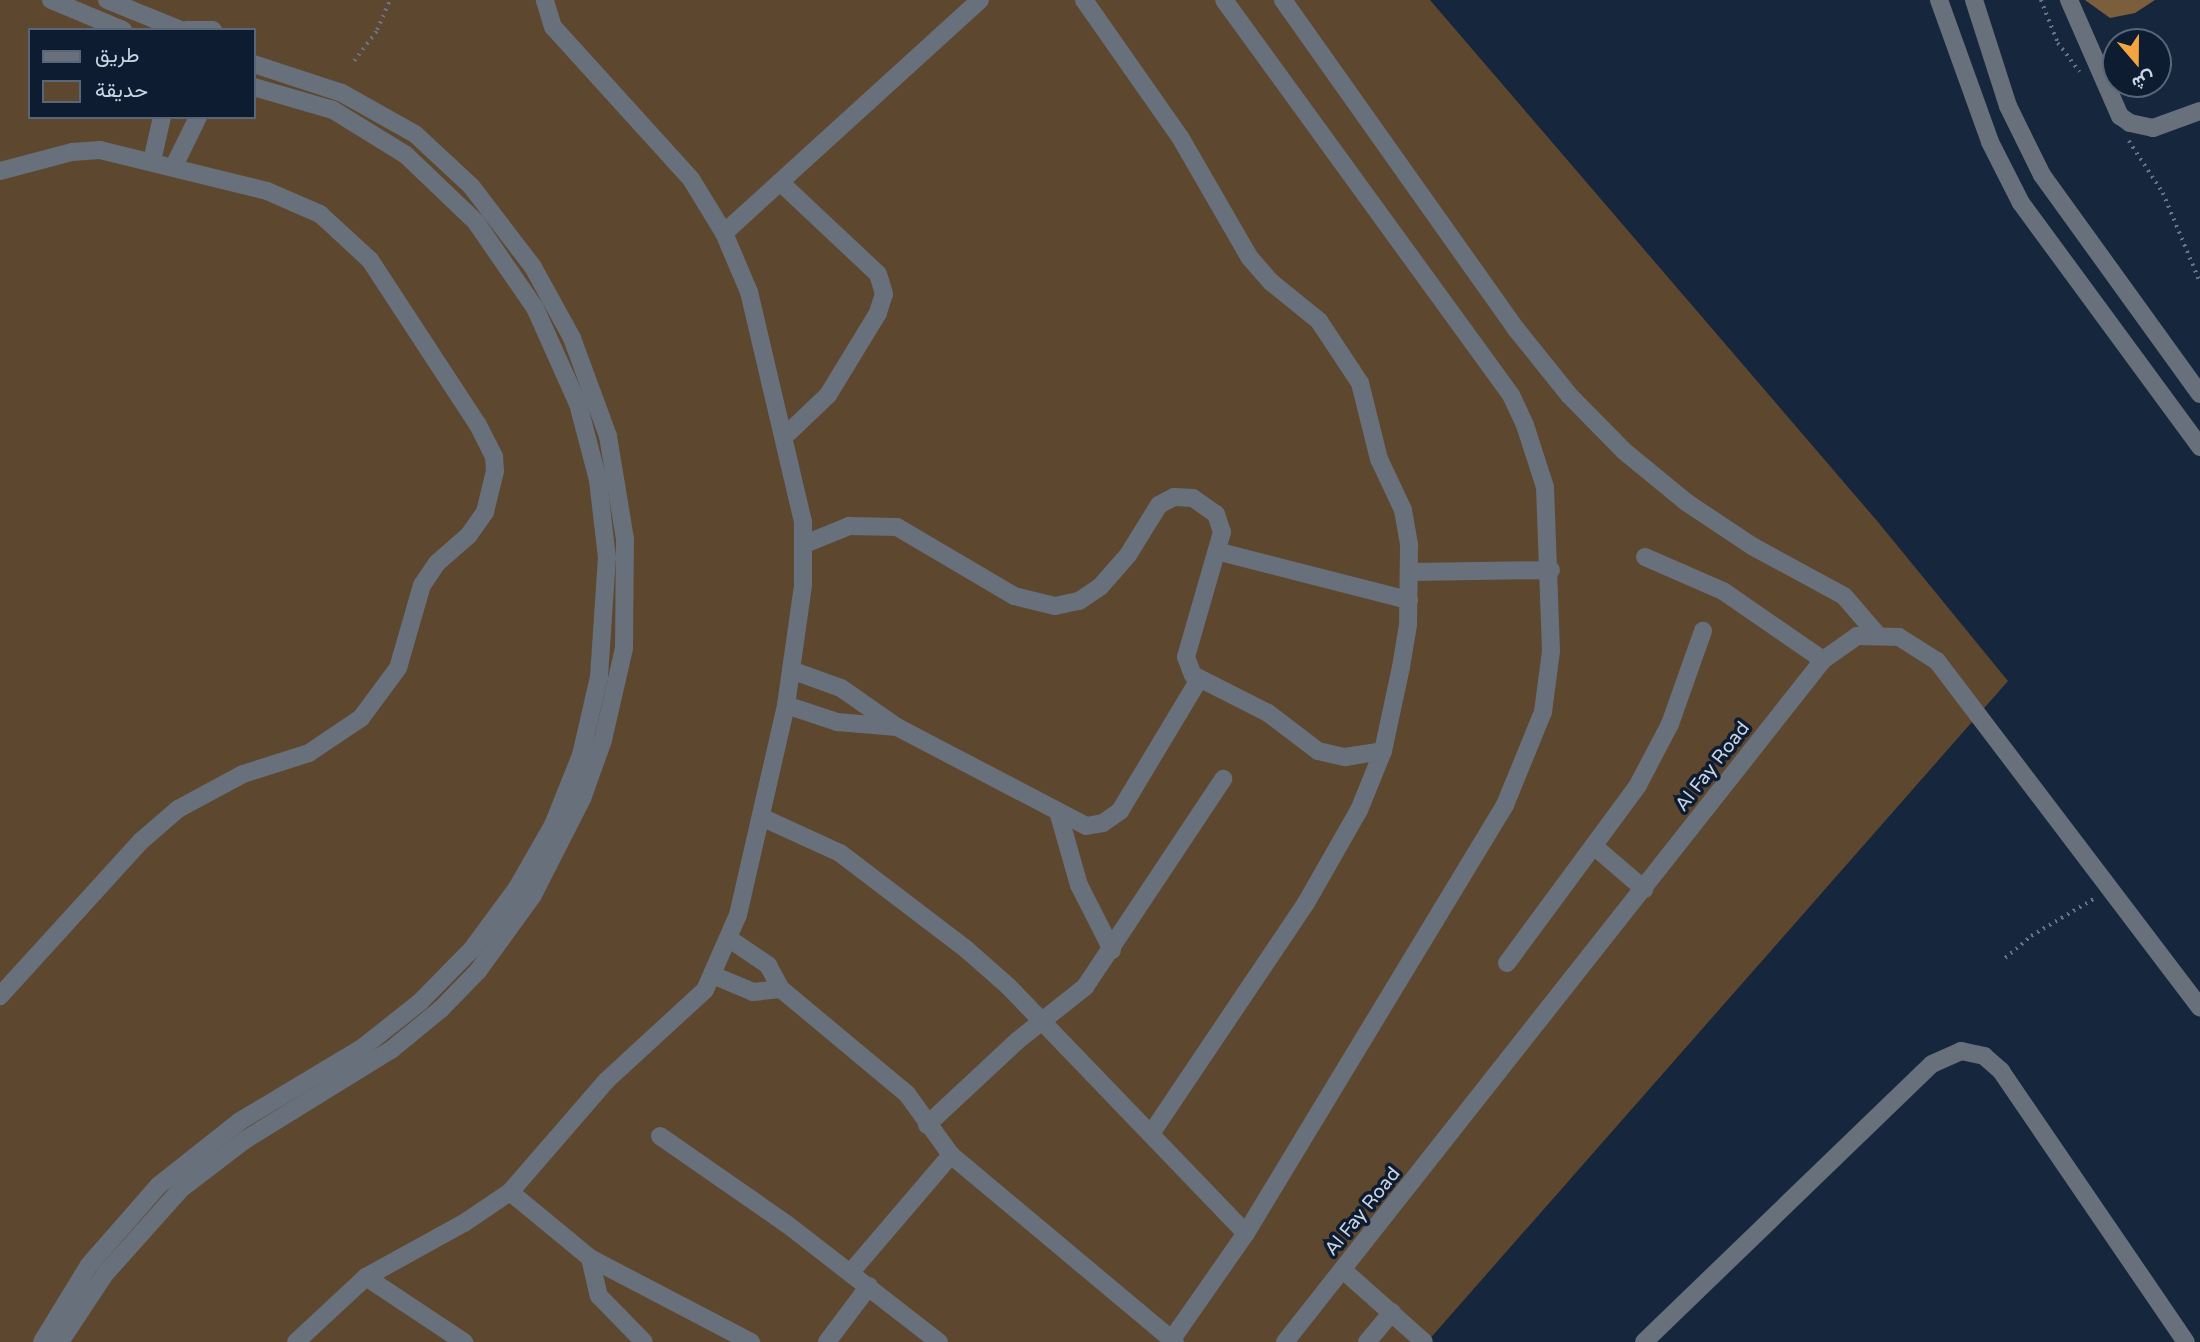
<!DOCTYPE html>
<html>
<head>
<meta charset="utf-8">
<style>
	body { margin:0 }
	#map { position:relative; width:2200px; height:1342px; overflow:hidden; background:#16263c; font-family:"Varela Round",Vazirmatn,sans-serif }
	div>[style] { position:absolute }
	.green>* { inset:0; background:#5d472f }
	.water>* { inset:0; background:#7b5e3c }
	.path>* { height:3.5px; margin-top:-1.75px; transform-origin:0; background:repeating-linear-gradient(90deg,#677487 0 2px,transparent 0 7px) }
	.minor>* { height:18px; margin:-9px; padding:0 9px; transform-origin:9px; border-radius:9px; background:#67707b }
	span { translate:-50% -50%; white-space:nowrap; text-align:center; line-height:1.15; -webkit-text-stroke:7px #0d1c31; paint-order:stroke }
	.street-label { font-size:19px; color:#c9d4e2 }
	.legend { position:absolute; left:28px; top:28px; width:228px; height:91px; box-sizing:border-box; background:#0d1c31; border:2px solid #586678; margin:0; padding:9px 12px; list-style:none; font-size:21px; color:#c9d4e2 }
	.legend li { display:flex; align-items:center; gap:14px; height:35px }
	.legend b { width:35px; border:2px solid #586678 }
	.north { position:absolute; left:2102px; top:28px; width:70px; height:70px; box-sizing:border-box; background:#0d1c31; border:2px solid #586678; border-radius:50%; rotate:160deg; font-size:19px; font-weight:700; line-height:28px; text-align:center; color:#c9d4e2 }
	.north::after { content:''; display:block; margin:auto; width:24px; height:32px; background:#f2a540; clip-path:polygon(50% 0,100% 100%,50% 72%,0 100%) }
</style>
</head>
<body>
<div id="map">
	<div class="green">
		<div style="clip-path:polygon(evenodd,0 0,1430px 0,1878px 522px,2008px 681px,1427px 1342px,0 1342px,0 0,30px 30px,254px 30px,254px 117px,30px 117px,30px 30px)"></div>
	</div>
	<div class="water">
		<div style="clip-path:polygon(2085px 0,2155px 0,2135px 13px,2110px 18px)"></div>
	</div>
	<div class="path">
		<div style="left:2041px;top:0;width:46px;rotate:68.4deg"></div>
		<div style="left:2058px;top:43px;width:36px;rotate:53deg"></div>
		<div style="left:354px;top:61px;width:39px;rotate:-53deg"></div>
		<div style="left:377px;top:30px;width:33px;rotate:-67deg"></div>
		<div style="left:2129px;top:141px;width:62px;rotate:56.8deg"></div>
		<div style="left:2163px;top:193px;width:96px;rotate:67.4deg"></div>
		<div style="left:2005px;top:958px;width:34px;rotate:-40deg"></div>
		<div style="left:2031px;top:936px;width:74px;rotate:-30.7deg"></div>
	</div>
	<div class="minor">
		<div style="left:51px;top:0;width:78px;rotate:22.6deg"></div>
		<div style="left:107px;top:0;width:80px;rotate:22.1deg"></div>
		<div style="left:1084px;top:0;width:167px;rotate:55deg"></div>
		<div style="left:1180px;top:137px;width:140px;rotate:60deg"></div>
		<div style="left:1250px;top:258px;width:32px;rotate:49deg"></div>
		<div style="left:1271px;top:282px;width:62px;rotate:39.1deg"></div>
		<div style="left:1319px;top:321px;width:74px;rotate:56.5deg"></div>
		<div style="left:1360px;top:383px;width:78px;rotate:76deg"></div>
		<div style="left:1379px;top:459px;width:56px;rotate:64.8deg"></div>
		<div style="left:1403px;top:510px;width:36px;rotate:80deg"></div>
		<div style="left:1409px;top:545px;width:80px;rotate:90.7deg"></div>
		<div style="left:1408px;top:625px;width:43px;rotate:99.5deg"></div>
		<div style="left:1401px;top:667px;width:86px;rotate:102.1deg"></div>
		<div style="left:1383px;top:751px;width:64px;rotate:112.1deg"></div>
		<div style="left:1359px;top:810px;width:107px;rotate:119.7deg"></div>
		<div style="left:1306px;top:903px;width:278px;rotate:123.9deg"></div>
		<div style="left:1283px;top:0;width:403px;rotate:54.7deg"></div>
		<div style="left:1516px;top:329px;width:85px;rotate:51.2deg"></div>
		<div style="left:1569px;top:395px;width:78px;rotate:45.5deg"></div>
		<div style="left:1624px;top:451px;width:80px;rotate:39.4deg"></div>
		<div style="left:1686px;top:502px;width:79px;rotate:33.7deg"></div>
		<div style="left:1752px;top:546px;width:105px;rotate:28.5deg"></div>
		<div style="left:1844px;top:596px;width:49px;rotate:49.1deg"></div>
		<div style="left:1939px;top:0;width:151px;rotate:70.2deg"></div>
		<div style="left:1990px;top:142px;width:68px;rotate:63.1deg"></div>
		<div style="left:2021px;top:203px;width:303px;rotate:53.7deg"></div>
		<div style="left:1974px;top:0;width:111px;rotate:72.2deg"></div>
		<div style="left:2008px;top:106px;width:77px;rotate:63.8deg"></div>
		<div style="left:2042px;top:175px;width:270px;rotate:54.2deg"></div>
		<div style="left:2069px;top:0;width:127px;rotate:66.3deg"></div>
		<div style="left:2120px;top:116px;width:12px;rotate:35deg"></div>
		<div style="left:2130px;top:123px;width:24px;rotate:12deg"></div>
		<div style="left:2153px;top:128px;width:50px;rotate:-19.9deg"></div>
		<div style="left:186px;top:30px;width:27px"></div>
		<div style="left:152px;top:161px;width:45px;rotate:-77.2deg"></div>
		<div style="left:174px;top:166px;width:55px;rotate:-63.9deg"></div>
		<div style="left:0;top:171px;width:74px;rotate:-14.8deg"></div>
		<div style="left:72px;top:152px;width:28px;rotate:-4deg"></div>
		<div style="left:100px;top:150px;width:172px;rotate:13.8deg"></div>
		<div style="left:267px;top:191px;width:58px;rotate:23.5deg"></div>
		<div style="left:320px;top:214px;width:68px;rotate:42.6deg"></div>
		<div style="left:370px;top:260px;width:197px;rotate:56.8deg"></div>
		<div style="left:478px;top:425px;width:36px;rotate:63deg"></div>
		<div style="left:494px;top:457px;width:14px;rotate:86deg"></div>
		<div style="left:495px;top:471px;width:42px;rotate:103.7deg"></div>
		<div style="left:485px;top:512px;width:28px;rotate:125deg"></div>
		<div style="left:469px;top:535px;width:43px;rotate:138.8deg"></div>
		<div style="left:437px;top:563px;width:27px;rotate:124deg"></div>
		<div style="left:422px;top:585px;width:86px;rotate:106.1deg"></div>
		<div style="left:398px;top:668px;width:62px;rotate:126.5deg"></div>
		<div style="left:361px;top:718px;width:63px;rotate:146.1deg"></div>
		<div style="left:309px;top:753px;width:69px;rotate:162.3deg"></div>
		<div style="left:243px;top:774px;width:74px;rotate:151.7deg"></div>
		<div style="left:178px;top:809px;width:49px;rotate:139.1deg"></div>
		<div style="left:141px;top:841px;width:210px;rotate:132.3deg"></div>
		<div style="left:780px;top:182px;width:134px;rotate:43.2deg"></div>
		<div style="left:878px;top:274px;width:21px;rotate:73deg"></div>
		<div style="left:884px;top:294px;width:20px;rotate:108deg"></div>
		<div style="left:878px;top:313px;width:96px;rotate:121.4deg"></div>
		<div style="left:828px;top:395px;width:59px;rotate:136.4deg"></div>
		<div style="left:724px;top:233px;width:346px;rotate:-42.3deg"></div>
		<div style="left:805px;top:544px;width:48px;rotate:-22.2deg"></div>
		<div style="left:849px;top:526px;width:48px;rotate:1.2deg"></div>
		<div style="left:897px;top:527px;width:136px;rotate:30.5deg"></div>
		<div style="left:1014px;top:596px;width:42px;rotate:13.7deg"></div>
		<div style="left:1055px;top:606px;width:25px;rotate:-12deg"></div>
		<div style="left:1079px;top:601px;width:25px;rotate:-34deg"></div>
		<div style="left:1100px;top:587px;width:43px;rotate:-48.8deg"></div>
		<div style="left:1128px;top:555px;width:59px;rotate:-58.2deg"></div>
		<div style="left:1159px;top:505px;width:17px;rotate:-28deg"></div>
		<div style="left:1174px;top:497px;width:19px;rotate:3deg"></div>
		<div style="left:1193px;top:498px;width:28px;rotate:35deg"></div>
		<div style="left:1216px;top:514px;width:19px;rotate:72deg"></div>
		<div style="left:1222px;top:532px;width:130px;rotate:106.1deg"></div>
		<div style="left:1186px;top:657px;width:19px;rotate:69deg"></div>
		<div style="left:1193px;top:675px;width:84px;rotate:26.9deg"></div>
		<div style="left:1268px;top:713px;width:63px;rotate:37.2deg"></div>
		<div style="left:1318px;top:751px;width:28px;rotate:13deg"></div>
		<div style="left:1345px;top:757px;width:38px;rotate:-9deg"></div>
		<div style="left:1220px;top:552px;width:195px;rotate:14.3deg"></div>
		<div style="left:1645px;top:557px;width:85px;rotate:23.6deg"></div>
		<div style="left:1723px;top:591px;width:121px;rotate:34.6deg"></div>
		<div style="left:1409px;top:572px;width:142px;rotate:-0.8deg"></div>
		<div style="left:791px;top:670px;width:53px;rotate:19.8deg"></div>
		<div style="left:841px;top:688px;width:68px;rotate:34.9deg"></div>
		<div style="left:897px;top:727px;width:213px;rotate:27.6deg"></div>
		<div style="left:1086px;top:826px;width:17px;rotate:-10deg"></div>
		<div style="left:1103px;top:823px;width:21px;rotate:-35deg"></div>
		<div style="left:1120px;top:811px;width:152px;rotate:-59deg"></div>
		<div style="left:786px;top:705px;width:54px;rotate:18.4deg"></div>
		<div style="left:837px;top:722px;width:60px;rotate:4.8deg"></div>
		<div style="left:1059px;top:815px;width:73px;rotate:74.1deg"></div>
		<div style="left:1079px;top:885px;width:73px;rotate:63.1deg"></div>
		<div style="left:761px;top:817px;width:87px;rotate:24.5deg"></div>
		<div style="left:840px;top:853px;width:158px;rotate:37.3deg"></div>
		<div style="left:966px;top:949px;width:56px;rotate:41.4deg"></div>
		<div style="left:1008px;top:986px;width:343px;rotate:46.1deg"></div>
		<div style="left:1595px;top:847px;width:65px;rotate:40.6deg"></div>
		<div style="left:731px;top:940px;width:45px;rotate:34deg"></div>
		<div style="left:768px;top:965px;width:27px;rotate:62deg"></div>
		<div style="left:781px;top:989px;width:164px;rotate:39.8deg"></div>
		<div style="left:907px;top:1094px;width:75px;rotate:54.2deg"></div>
		<div style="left:951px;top:1155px;width:292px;rotate:39.9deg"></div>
		<div style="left:1507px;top:963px;width:221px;rotate:-53.6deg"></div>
		<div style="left:1638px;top:785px;width:69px;rotate:-62.3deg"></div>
		<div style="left:1670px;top:724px;width:99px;rotate:-70.5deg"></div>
		<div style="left:715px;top:976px;width:41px;rotate:22.8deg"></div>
		<div style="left:753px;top:992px;width:28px;rotate:-6deg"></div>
		<div style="left:927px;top:1125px;width:123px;rotate:-43deg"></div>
		<div style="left:1017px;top:1041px;width:87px;rotate:-38.5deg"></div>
		<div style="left:1085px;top:987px;width:250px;rotate:-56.4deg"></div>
		<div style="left:660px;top:1136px;width:156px;rotate:34.8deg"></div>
		<div style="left:788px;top:1225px;width:191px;rotate:37.8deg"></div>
		<div style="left:510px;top:1192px;width:104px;rotate:39.5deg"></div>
		<div style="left:590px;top:1258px;width:182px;rotate:27.6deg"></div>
		<div style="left:590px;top:1258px;width:39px;rotate:77deg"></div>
		<div style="left:599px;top:1296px;width:64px;rotate:45.6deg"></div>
		<div style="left:1343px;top:1270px;width:108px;rotate:41.6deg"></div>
		<div style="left:851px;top:1272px;width:154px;rotate:-49.5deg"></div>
		<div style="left:366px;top:1277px;width:118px;rotate:33.6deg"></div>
		<div style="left:42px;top:1342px;width:90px;rotate:-58.6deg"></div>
		<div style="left:89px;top:1265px;width:106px;rotate:-48.8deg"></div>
		<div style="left:159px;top:1185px;width:103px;rotate:-38.3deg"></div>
		<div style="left:240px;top:1121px;width:142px;rotate:-30.9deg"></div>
		<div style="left:362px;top:1048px;width:74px;rotate:-38.4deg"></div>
		<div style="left:420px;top:1002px;width:74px;rotate:-45.5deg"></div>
		<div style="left:472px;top:949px;width:76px;rotate:-53.6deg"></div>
		<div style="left:517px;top:888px;width:73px;rotate:-60.3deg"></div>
		<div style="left:553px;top:825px;width:75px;rotate:-68.2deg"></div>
		<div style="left:581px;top:755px;width:80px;rotate:-77deg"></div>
		<div style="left:599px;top:677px;width:119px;rotate:-86.2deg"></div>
		<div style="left:607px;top:558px;width:79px;rotate:-96.6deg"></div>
		<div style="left:598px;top:480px;width:79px;rotate:-104.7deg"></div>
		<div style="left:578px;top:404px;width:105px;rotate:-114.1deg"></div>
		<div style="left:535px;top:308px;width:104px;rotate:-124.5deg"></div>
		<div style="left:476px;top:222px;width:97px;rotate:-136.3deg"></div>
		<div style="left:406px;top:155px;width:86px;rotate:-148.3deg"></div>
		<div style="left:333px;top:110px;width:82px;rotate:-163.8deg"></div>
		<div style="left:60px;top:1342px;width:82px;rotate:-56.5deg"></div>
		<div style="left:105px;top:1274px;width:115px;rotate:-48.2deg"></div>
		<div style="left:182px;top:1188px;width:79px;rotate:-37.3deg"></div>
		<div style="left:245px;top:1140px;width:172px;rotate:-31.7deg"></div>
		<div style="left:391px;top:1050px;width:65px;rotate:-39.4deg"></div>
		<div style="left:441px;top:1009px;width:53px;rotate:-45.8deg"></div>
		<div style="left:478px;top:971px;width:94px;rotate:-54.1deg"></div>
		<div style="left:533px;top:895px;width:108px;rotate:-63deg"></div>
		<div style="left:582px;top:799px;width:63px;rotate:-70.4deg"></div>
		<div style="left:603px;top:740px;width:94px;rotate:-77.1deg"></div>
		<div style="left:624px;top:648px;width:109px;rotate:-89.5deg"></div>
		<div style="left:625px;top:539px;width:104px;rotate:-99.4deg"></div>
		<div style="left:608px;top:436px;width:104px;rotate:-110.2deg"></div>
		<div style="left:572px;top:338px;width:81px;rotate:-118.8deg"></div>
		<div style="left:533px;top:267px;width:102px;rotate:-127.4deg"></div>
		<div style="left:471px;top:186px;width:76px;rotate:-137.1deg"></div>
		<div style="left:415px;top:134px;width:84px;rotate:-150.7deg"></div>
		<div style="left:342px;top:93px;width:93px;rotate:-161.8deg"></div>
		<div style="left:296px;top:1342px;width:96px;rotate:-42.9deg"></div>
		<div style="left:366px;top:1277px;width:112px;rotate:-28.9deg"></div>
		<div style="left:464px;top:1223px;width:55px;rotate:-34deg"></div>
		<div style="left:510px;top:1192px;width:147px;rotate:-49.1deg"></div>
		<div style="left:606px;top:1081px;width:134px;rotate:-42.6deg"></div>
		<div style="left:705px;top:990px;width:82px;rotate:-66.3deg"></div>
		<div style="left:738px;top:915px;width:215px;rotate:-77.1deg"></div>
		<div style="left:786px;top:705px;width:121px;rotate:-81.9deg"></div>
		<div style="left:803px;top:585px;width:63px;rotate:-90deg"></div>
		<div style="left:803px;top:522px;width:236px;rotate:-103.2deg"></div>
		<div style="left:749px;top:292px;width:64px;rotate:-113deg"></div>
		<div style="left:724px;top:233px;width:63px;rotate:-121.4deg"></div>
		<div style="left:691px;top:179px;width:205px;rotate:-132.2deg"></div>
		<div style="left:553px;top:27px;width:28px;rotate:-107deg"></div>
		<div style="left:827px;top:1342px;width:70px;rotate:-53.1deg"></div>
		<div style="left:1170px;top:1342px;width:133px;rotate:-55.1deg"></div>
		<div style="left:1246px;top:1233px;width:500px;rotate:-58.82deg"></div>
		<div style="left:1505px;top:805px;width:100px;rotate:-67.8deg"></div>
		<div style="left:1543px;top:712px;width:62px;rotate:-82.5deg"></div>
		<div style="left:1551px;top:651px;width:164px;rotate:-92.1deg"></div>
		<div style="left:1545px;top:487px;width:65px;rotate:-107.9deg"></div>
		<div style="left:1525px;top:425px;width:33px;rotate:-115deg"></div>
		<div style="left:1511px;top:395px;width:488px;rotate:-126deg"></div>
		<div style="left:1285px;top:1342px;width:869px;rotate:-51.73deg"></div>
		<div style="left:1823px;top:660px;width:42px;rotate:-35.2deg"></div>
		<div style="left:1857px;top:636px;width:42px;rotate:1.4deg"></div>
		<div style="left:1899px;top:637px;width:45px;rotate:32.3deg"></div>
		<div style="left:1937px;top:661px;width:435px;rotate:52.8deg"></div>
		<div style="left:1367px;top:1342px;width:39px;rotate:-50deg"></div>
		<div style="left:1644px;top:1342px;width:400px;rotate:-44deg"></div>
		<div style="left:1932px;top:1064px;width:32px;rotate:-24deg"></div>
		<div style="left:1961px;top:1051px;width:24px;rotate:12deg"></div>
		<div style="left:1984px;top:1056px;width:23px;rotate:41deg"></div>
		<div style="left:2001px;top:1071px;width:328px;rotate:55.7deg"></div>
	</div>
	<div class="street-label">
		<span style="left:1713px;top:767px;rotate:-52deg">Al Fay Road</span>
		<span style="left:1363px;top:1212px;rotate:-51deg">Al Fay Road</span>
	</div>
	<ul class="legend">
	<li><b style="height:9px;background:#67707b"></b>طريق</li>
	<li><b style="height:19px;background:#5d472f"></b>حديقة</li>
	</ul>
	<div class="north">ش</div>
</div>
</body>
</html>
